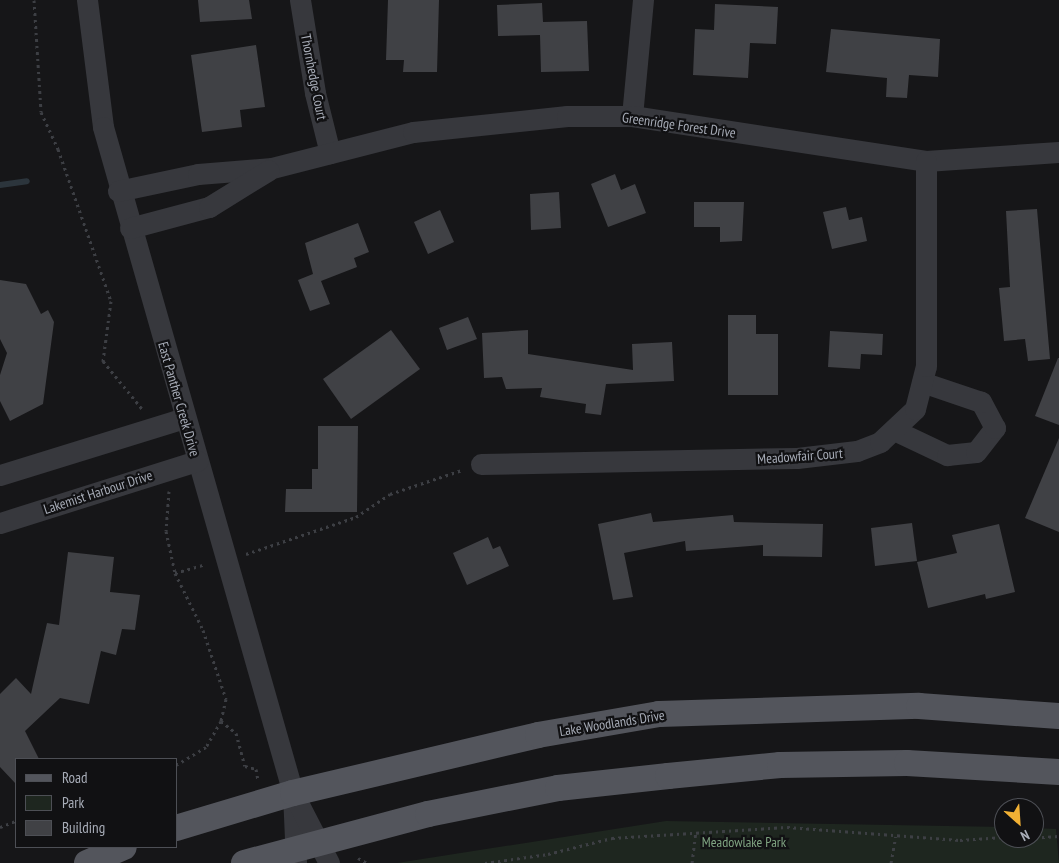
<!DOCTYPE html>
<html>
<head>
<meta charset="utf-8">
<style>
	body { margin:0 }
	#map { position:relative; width:1059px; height:863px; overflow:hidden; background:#161618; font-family:"PT Sans Narrow",sans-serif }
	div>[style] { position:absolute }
	.green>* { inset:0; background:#1e261f }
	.stream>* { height:6px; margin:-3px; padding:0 3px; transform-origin:3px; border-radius:3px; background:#2c353c }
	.building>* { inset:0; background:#404145 }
	.path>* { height:3px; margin-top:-1.5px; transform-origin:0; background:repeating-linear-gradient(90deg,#3d3f44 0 2.5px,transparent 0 6.5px) }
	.minor>* { height:21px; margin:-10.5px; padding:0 10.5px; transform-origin:10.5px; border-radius:10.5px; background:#37383d }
	.major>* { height:26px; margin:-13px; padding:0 13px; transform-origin:13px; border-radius:13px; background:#53555c }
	span { translate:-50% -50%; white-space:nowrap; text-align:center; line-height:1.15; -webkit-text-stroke:4.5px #111113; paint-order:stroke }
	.street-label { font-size:14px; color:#a8adb8 }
	.park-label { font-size:14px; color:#7fa381 }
	.legend { position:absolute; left:15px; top:758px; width:162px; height:90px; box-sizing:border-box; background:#111113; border:1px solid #4d4f55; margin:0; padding:6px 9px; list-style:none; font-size:15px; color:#a8adb8 }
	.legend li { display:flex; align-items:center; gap:10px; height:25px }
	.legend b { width:25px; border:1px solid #4d4f55 }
	.north { position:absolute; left:994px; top:798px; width:50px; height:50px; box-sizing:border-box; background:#111113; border:1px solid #4d4f55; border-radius:50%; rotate:154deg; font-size:14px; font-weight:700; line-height:20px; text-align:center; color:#a8adb8 }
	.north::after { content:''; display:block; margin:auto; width:18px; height:22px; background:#f2b134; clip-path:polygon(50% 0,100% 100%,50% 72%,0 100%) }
</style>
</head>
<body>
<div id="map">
	<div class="green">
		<div style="clip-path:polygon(666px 821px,1004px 827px,1004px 838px,1034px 838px,1034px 828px,1056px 829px,1059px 863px,397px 863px)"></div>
	</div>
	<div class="stream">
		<div style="left:0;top:185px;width:27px;rotate:-8deg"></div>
	</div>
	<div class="building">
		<div style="clip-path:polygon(198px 0,249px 0,252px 19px,200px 22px)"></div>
		<div style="clip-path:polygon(388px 0,439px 0,437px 72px,403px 72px,404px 60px,386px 60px)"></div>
		<div style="clip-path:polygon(542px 3px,543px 22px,587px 21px,589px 71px,541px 72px,540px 35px,498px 36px,497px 5px)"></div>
		<div style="clip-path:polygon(715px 4px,778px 7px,776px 44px,750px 43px,748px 78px,693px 75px,695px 29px,714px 30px)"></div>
		<div style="clip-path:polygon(831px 29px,940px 39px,938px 77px,909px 75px,907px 98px,886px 97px,887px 78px,826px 72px)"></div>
		<div style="clip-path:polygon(256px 45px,265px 107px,240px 110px,242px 127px,202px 132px,191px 55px)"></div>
		<div style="clip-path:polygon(615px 174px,621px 190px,635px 184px,646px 213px,608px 227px,591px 184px)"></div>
		<div style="clip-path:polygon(559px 192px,561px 228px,531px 230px,530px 194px)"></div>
		<div style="clip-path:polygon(694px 202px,744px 202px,742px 241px,720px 242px,720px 227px,694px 227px)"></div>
		<div style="clip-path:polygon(846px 207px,849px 220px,862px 217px,867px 241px,832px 249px,823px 212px)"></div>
		<div style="clip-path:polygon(1037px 209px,1050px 359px,1028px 361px,1025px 339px,1004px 341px,999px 288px,1010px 287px,1006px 211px)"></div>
		<div style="clip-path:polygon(440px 210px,454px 242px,428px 254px,414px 222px)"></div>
		<div style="clip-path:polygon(358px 223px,369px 252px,354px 258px,357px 267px,321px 281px,330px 304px,310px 311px,298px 280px,313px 274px,305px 243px)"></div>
		<div style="clip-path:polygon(0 280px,26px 284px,41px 314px,48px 310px,54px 322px,43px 404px,10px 421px,0 401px,0 375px,7px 353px,0 339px)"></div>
		<div style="clip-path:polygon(728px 315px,756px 315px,756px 334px,778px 334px,778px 395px,728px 395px)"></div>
		<div style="clip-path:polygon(468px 317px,477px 339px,447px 350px,439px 328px)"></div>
		<div style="clip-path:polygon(391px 330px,420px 369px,351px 419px,323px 379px)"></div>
		<div style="clip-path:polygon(528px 330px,528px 354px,633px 370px,632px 344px,672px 342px,674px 381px,606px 384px,601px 415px,585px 413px,586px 404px,540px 397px,542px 388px,506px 389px,502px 377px,484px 378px,482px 333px)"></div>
		<div style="clip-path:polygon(830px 331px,883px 334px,882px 355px,861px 354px,860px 369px,828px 367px)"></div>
		<div style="clip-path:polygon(1058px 358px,1059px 358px,1059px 425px,1035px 416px)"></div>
		<div style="clip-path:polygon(318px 426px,358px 426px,357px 512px,285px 512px,286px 489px,312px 489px,312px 469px,318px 469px)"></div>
		<div style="clip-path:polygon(1059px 438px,1059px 532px,1025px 518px)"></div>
		<div style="clip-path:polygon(651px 513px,653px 522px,733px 515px,734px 522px,823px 524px,822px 557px,763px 556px,763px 545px,686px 551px,685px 541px,624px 553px,633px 597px,613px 600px,598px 524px)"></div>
		<div style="clip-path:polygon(912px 523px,917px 561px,875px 566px,871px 528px)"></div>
		<div style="clip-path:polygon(999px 524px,1015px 592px,986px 599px,985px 594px,928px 608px,917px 562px,957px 553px,952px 535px)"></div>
		<div style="clip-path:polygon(488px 537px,493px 549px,500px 546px,509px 566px,467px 585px,453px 553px)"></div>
		<div style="clip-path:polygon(68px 552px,114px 557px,110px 592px,140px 595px,135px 630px,122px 629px,116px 655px,101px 651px,89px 704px,60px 698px,25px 731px,39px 759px,16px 759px,16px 784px,0 767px,0 694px,16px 678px,31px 694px,47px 623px,59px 625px)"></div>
	</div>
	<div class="path">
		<div style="left:34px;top:0;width:112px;rotate:86.4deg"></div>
		<div style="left:41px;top:112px;width:41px;rotate:65.3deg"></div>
		<div style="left:58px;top:149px;width:161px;rotate:70.8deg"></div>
		<div style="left:111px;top:301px;width:61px;rotate:97.6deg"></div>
		<div style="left:103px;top:361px;width:63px;rotate:50.8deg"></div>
		<div style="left:169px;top:491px;width:40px;rotate:94.3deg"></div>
		<div style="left:166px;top:531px;width:43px;rotate:77.9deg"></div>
		<div style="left:175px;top:573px;width:64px;rotate:63.8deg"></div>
		<div style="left:203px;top:630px;width:73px;rotate:71.6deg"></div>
		<div style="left:226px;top:699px;width:23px;rotate:103deg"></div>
		<div style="left:221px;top:721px;width:30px;rotate:120deg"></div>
		<div style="left:206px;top:747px;width:35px;rotate:149deg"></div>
		<div style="left:246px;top:554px;width:116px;rotate:-18.6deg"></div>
		<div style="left:356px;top:517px;width:41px;rotate:-34.1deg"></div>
		<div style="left:390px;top:494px;width:76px;rotate:-18.4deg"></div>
		<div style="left:175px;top:573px;width:32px;rotate:-16deg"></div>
		<div style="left:221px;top:721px;width:19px;rotate:39deg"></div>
		<div style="left:236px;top:733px;width:34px;rotate:75deg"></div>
		<div style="left:245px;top:766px;width:11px;rotate:15deg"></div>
		<div style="left:256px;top:769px;width:11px;rotate:80deg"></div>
		<div style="left:0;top:827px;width:17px;rotate:-21deg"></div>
		<div style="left:1029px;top:838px;width:30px;rotate:-4deg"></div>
		<div style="left:358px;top:858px;width:10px;rotate:29deg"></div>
		<div style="left:485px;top:863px;width:64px;rotate:-8.1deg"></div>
		<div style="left:548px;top:854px;width:66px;rotate:-14deg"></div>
		<div style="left:612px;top:838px;width:175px;rotate:-3.6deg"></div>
		<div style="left:787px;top:827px;width:173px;rotate:4.3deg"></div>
		<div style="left:960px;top:840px;width:44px;rotate:-3.9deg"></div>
		<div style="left:692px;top:863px;width:32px;rotate:-83deg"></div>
		<div style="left:891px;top:863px;width:27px;rotate:-80deg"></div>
	</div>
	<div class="minor">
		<div style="left:87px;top:0;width:128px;rotate:82.8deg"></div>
		<div style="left:103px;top:127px;width:693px;rotate:74.08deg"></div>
		<div style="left:293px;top:793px;width:70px;rotate:87.5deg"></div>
		<div style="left:300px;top:0;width:94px;rotate:80.8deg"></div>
		<div style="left:315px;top:93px;width:62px;rotate:76deg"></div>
		<div style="left:632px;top:116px;width:117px;rotate:-84.6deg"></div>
		<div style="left:118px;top:191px;width:82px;rotate:-12deg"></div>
		<div style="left:198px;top:174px;width:74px;rotate:-4.6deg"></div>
		<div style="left:272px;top:168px;width:146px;rotate:-14.3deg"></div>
		<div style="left:413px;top:132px;width:155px;rotate:-5.9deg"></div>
		<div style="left:567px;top:116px;width:65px"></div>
		<div style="left:632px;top:116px;width:297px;rotate:8.7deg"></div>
		<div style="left:926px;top:161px;width:133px;rotate:-3.9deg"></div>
		<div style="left:130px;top:228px;width:82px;rotate:-14.9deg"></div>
		<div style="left:209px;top:207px;width:70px;rotate:-31.7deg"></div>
		<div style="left:894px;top:430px;width:59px;rotate:25.3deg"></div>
		<div style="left:947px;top:455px;width:29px;rotate:-6deg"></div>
		<div style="left:976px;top:452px;width:31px;rotate:-52deg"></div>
		<div style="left:995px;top:428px;width:30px;rotate:-118deg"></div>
		<div style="left:981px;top:402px;width:62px;rotate:-161.3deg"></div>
		<div style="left:481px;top:464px;width:316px;rotate:-1.1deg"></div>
		<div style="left:797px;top:458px;width:60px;rotate:-6.7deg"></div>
		<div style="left:857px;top:451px;width:25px;rotate:-21deg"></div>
		<div style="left:880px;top:442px;width:48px;rotate:-43.3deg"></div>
		<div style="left:915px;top:409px;width:44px;rotate:-75.7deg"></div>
		<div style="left:926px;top:366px;width:205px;rotate:-90deg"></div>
		<div style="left:0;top:475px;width:193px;rotate:-17.2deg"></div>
		<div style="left:0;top:523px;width:207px;rotate:-17.5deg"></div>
		<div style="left:295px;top:797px;width:74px;rotate:62.7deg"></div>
	</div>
	<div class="major">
		<div style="left:176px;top:828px;width:122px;rotate:-16.7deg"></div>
		<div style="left:293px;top:793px;width:252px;rotate:-13.3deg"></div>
		<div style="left:538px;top:735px;width:123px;rotate:-9.8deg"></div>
		<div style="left:659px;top:714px;width:260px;rotate:-1.8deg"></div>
		<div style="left:919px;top:706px;width:140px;rotate:4.1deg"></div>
		<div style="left:87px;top:863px;width:40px;rotate:-23.4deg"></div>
		<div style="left:244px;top:863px;width:190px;rotate:-14.9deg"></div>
		<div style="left:428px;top:814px;width:133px;rotate:-11.3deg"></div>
		<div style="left:558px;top:788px;width:111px;rotate:-6.2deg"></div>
		<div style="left:668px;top:776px;width:113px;rotate:-5.6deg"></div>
		<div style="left:780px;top:765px;width:127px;rotate:-0.9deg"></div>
		<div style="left:907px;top:763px;width:152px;rotate:3.4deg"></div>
	</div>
	<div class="street-label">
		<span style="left:314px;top:77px;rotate:79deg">Thornhedge Court</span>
		<span style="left:679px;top:125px;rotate:8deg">Greenridge Forest Drive</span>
		<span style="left:179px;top:399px;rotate:74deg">East Panther Creek Drive</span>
		<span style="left:800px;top:456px;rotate:-4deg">Meadowfair Court</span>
		<span style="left:98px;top:492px;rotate:-18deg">Lakemist Harbour Drive</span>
		<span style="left:612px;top:723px;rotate:-9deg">Lake Woodlands Drive</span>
	</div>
	<div class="park-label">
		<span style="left:744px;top:842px">Meadowlake Park</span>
	</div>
	<ul class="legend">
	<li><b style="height:6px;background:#53555c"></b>Road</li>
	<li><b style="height:14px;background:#1e261f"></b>Park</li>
	<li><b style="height:14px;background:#404145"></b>Building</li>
	</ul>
	<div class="north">N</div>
</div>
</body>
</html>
